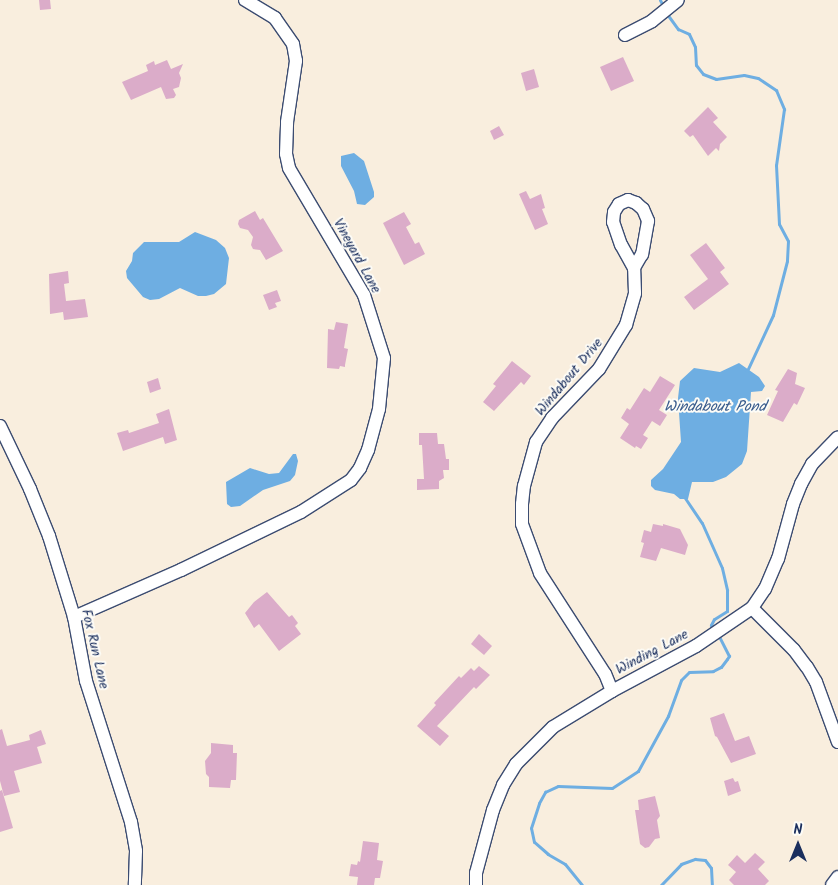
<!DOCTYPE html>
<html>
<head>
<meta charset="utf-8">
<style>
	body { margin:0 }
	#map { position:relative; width:838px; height:885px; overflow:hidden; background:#f9eede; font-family:Kalam,sans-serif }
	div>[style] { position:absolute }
	.water>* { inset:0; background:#6eaee2 }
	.stream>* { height:3px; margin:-1.5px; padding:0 1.5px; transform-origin:1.5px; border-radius:1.5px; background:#6eaee2 }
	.building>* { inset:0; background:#dbacc9 }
	.roads { filter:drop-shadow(1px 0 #3c4c71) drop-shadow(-1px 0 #3c4c71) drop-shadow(0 1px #3c4c71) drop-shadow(0 -1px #3c4c71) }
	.minor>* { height:12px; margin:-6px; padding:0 6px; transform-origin:6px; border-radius:6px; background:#fff }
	span { translate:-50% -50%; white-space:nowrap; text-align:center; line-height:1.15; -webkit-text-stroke:4px #fdfcf7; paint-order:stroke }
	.street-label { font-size:14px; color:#1b2f5e }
	.water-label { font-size:15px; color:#385b8c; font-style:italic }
	.north { position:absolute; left:773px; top:820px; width:50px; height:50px; -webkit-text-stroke:4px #fdfcf7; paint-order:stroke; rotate:0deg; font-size:14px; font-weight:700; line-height:20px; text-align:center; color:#1b2f5e }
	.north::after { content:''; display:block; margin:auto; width:18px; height:22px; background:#1b2f5e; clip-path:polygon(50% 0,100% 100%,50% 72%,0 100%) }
</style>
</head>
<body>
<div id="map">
	<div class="water">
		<div style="clip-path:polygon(354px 153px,364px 161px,374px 192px,374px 197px,365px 205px,357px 204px,354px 191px,341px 166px,341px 156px)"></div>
		<div style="clip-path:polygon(195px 232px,216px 240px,225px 248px,229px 258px,226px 284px,214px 294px,206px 296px,198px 296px,180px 288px,159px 299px,150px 300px,143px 297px,127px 278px,126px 271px,132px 261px,133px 253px,144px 242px,179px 242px)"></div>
		<div style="clip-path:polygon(739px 363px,759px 377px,765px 386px,762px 391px,751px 392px,747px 451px,742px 464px,726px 477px,713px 482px,692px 482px,688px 499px,680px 499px,674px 494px,655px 490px,651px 486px,651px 480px,663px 469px,681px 442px,678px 398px,680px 381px,694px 368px,720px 372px)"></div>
		<div style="clip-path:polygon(293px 454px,296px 454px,298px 461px,295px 475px,290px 481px,263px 490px,240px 506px,231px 507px,227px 504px,226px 482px,250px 468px,269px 474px,279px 473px)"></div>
	</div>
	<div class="stream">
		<div style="left:660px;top:0;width:9px;rotate:63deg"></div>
		<div style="left:667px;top:14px;width:19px;rotate:54deg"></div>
		<div style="left:678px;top:29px;width:12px;rotate:24deg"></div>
		<div style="left:689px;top:34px;width:14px;rotate:65deg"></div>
		<div style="left:695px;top:47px;width:18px;rotate:87deg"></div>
		<div style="left:696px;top:65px;width:11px;rotate:52deg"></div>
		<div style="left:703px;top:74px;width:14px;rotate:21deg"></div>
		<div style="left:716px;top:79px;width:28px;rotate:-8deg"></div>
		<div style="left:744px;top:75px;width:14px;rotate:12deg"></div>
		<div style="left:758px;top:78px;width:22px;rotate:34deg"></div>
		<div style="left:776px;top:90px;width:21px;rotate:67deg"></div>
		<div style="left:784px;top:109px;width:57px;rotate:98.1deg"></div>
		<div style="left:776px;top:165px;width:59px;rotate:87.1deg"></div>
		<div style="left:779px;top:224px;width:19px;rotate:62deg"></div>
		<div style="left:788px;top:241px;width:20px;rotate:93deg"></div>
		<div style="left:787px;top:261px;width:56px;rotate:104.5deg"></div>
		<div style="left:773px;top:315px;width:62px;rotate:114.9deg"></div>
		<div style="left:685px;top:498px;width:30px;rotate:56deg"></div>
		<div style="left:702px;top:523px;width:49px;rotate:66deg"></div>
		<div style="left:722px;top:568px;width:23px;rotate:77deg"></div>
		<div style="left:727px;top:590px;width:21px;rotate:90deg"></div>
		<div style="left:727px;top:611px;width:15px;rotate:148deg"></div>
		<div style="left:714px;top:619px;width:7px;rotate:117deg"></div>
		<div style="left:711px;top:625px;width:7px;rotate:56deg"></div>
		<div style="left:582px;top:885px;width:27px;rotate:-129deg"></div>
		<div style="left:565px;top:864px;width:20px;rotate:-150deg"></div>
		<div style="left:548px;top:854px;width:18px;rotate:-139deg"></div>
		<div style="left:534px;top:842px;width:14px;rotate:-102deg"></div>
		<div style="left:531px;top:828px;width:26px;rotate:-72deg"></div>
		<div style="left:539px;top:803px;width:13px;rotate:-61deg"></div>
		<div style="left:545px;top:792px;width:14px;rotate:-25deg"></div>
		<div style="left:558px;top:786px;width:54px;rotate:2.1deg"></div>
		<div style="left:612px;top:788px;width:31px;rotate:-33deg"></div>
		<div style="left:638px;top:771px;width:63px;rotate:-61.4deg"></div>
		<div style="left:668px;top:716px;width:38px;rotate:-70deg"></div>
		<div style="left:681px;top:680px;width:11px;rotate:-45deg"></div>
		<div style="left:689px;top:672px;width:24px;rotate:-2deg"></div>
		<div style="left:713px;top:671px;width:9px;rotate:-27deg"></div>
		<div style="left:721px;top:667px;width:10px;rotate:-53deg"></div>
		<div style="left:727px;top:659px;width:4px;rotate:-56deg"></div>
		<div style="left:729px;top:656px;width:22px;rotate:-117deg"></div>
		<div style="left:661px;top:885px;width:29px;rotate:-46deg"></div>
		<div style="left:681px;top:864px;width:15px;rotate:-20deg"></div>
		<div style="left:695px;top:859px;width:10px;rotate:6deg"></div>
		<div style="left:705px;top:860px;width:10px;rotate:53deg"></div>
		<div style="left:711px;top:868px;width:17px;rotate:87deg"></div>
	</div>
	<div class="building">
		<div style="clip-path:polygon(39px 0,50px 0,51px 9px,40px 10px)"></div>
		<div style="clip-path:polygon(623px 57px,634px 81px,611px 91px,600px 67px)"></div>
		<div style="clip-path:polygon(167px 60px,171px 69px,183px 64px,179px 73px,181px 78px,179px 87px,173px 89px,176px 95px,174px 98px,166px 99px,161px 87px,131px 100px,122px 82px,148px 71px,146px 65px,154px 61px,155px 65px)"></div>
		<div style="clip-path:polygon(534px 69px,539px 87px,526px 91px,521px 73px)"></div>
		<div style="clip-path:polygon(708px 107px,718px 118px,713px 122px,727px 137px,720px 144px,719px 151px,716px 148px,708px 156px,693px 135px,690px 137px,684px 131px)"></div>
		<div style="clip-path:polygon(499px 126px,504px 135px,494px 140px,490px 131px)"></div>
		<div style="clip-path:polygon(526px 191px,530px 199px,541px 194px,545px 208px,542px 209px,548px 224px,535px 230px,519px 194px)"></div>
		<div style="clip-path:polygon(255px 211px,260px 220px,263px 218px,283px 251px,266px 260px,260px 250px,253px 249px,251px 245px,253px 237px,248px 230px,240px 228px,238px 224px,239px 220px)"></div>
		<div style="clip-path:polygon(404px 212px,411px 224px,406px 227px,415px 244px,419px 242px,425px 254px,404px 265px,383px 223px)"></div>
		<div style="clip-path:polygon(706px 243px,725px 268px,720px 272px,729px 284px,694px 310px,684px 297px,708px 279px,690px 255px)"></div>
		<div style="clip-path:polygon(68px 271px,69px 283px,64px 284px,66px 301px,85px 299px,88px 317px,64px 320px,63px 312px,50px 314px,49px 274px)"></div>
		<div style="clip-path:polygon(277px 290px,281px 301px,275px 303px,277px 307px,269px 310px,263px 295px)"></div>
		<div style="clip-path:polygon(336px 322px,348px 324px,344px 348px,348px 349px,345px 365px,345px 367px,340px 366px,339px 369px,327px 368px,328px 329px,334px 330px)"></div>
		<div style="clip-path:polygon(512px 361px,531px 376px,524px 385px,521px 382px,494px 411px,483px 402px,496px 386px,493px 384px)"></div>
		<div style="clip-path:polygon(788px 369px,797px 373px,795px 384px,805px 388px,797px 405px,794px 403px,783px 422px,767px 415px,778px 391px,775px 390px)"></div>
		<div style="clip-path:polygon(660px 376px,675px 385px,659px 410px,667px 415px,660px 426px,652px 421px,643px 435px,648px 438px,641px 449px,636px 446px,635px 448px,620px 438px,629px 424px,621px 418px,627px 408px,630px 410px,644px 388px,650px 392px)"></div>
		<div style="clip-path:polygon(158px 378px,161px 389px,150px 393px,147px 382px)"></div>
		<div style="clip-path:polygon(169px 409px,177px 440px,165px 444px,163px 437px,123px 451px,117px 433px,128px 430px,129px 433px,159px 423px,156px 414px)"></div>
		<div style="clip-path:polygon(419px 433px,437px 433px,438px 444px,444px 444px,446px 459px,449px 459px,449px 470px,443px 470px,444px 478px,439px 481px,439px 489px,417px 490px,417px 479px,424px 479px,422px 445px,419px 445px)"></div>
		<div style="clip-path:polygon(653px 524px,663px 526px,663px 524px,680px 529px,688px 545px,685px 555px,661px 548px,656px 561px,640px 557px,644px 543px,641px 542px,644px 530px,651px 532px)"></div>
		<div style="clip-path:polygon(267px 592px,289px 617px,292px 615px,298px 623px,295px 626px,301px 634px,279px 651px,259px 624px,254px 628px,245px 613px,254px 602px)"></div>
		<div style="clip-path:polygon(479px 634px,492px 646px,484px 655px,471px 644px)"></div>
		<div style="clip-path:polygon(479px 666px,490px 675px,476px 689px,474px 687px,437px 726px,449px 736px,440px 746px,417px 726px,436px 705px,434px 703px,459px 676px,461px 678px,471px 668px,474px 671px)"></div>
		<div style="clip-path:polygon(724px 713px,735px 741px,749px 736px,756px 754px,731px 763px,717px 737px,715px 736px,710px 718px)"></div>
		<div style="clip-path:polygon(2px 729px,7px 746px,30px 740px,29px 735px,41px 730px,46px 744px,37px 747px,42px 763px,14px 771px,20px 792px,4px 796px,0 781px,0 730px)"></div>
		<div style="clip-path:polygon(211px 743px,233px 745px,233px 753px,237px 753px,236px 780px,231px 780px,230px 788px,209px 787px,209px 777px,206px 774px,205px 761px,211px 753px)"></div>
		<div style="clip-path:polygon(733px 778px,735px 782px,738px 781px,741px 791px,728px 796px,724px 781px)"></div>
		<div style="clip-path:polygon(2px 790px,13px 828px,0 832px,0 791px)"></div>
		<div style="clip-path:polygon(655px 796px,660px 816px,657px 820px,660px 838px,655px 839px,649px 847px,645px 848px,640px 844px,635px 810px,639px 810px,638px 800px)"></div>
		<div style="clip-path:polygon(363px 841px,379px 843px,377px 860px,383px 861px,380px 878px,375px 878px,374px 885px,357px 885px,358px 877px,349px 876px,351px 864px,357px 865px,358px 861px,360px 862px)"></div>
		<div style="clip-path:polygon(755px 853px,765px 862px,758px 869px,769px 881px,765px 885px,734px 885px,729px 880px,736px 872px,728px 865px,737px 855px,745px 863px)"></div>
	</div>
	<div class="roads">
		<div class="minor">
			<div style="left:625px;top:35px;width:30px;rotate:-27deg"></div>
			<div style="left:652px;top:21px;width:33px;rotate:-39deg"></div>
			<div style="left:0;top:426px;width:70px;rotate:64.5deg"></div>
			<div style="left:30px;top:489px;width:51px;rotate:68deg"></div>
			<div style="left:49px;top:536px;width:85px;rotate:72.8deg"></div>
			<div style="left:74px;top:617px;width:65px;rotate:79.4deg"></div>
			<div style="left:86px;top:681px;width:148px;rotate:72.3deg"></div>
			<div style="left:131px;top:822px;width:29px;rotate:80deg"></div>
			<div style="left:136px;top:851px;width:34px;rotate:92deg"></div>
			<div style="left:752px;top:608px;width:59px;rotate:45deg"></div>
			<div style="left:794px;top:650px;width:21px;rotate:53deg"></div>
			<div style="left:807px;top:667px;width:17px;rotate:59deg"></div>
			<div style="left:816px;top:682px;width:64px;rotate:69.9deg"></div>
			<div style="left:74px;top:617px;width:117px;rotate:-23.7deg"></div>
			<div style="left:181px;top:570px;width:133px;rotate:-25.8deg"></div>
			<div style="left:301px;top:512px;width:59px;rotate:-32.6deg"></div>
			<div style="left:351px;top:480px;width:15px;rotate:-53deg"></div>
			<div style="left:360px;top:468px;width:20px;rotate:-66deg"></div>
			<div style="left:368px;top:450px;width:42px;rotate:-75deg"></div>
			<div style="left:379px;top:409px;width:51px;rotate:-84.4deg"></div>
			<div style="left:384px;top:358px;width:66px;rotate:-107.6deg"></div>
			<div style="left:364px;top:295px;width:147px;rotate:-120.6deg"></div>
			<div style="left:289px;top:168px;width:14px;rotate:-102deg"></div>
			<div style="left:286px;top:154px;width:32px;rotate:-88deg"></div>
			<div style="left:287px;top:122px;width:62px;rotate:-81.6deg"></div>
			<div style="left:296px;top:61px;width:17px;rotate:-100deg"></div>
			<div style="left:293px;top:44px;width:32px;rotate:-125deg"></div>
			<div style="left:275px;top:18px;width:35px;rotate:-149deg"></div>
			<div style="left:612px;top:691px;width:18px;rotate:-112deg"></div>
			<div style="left:605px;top:674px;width:120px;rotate:-122.8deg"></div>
			<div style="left:540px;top:573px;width:52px;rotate:-110.2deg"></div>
			<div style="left:522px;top:524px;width:20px;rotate:-90deg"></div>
			<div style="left:522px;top:504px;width:18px;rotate:-84deg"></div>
			<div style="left:524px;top:486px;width:46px;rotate:-74.7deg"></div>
			<div style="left:536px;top:442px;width:29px;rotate:-56deg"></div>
			<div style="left:552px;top:418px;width:68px;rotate:-46.2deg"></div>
			<div style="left:599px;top:369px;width:52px;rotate:-58.5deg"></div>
			<div style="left:626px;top:325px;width:33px;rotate:-74deg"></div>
			<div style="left:635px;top:293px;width:25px;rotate:-92deg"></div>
			<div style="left:634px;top:268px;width:26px;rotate:-119deg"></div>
			<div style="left:621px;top:245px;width:24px;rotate:-109deg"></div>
			<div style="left:613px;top:222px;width:10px;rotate:-84deg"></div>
			<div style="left:614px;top:212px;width:9px;rotate:-58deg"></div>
			<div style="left:619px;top:204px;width:10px;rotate:-24deg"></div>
			<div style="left:628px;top:200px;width:9px;rotate:21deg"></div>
			<div style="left:636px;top:203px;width:9px;rotate:41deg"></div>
			<div style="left:643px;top:209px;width:13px;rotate:67deg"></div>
			<div style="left:648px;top:221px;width:34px;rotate:100deg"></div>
			<div style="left:642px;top:254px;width:16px;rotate:120deg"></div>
			<div style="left:476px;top:885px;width:12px;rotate:-90deg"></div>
			<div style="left:476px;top:873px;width:65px;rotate:-74.9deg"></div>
			<div style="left:493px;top:810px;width:27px;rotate:-68deg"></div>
			<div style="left:503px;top:785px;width:25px;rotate:-58deg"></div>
			<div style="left:516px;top:764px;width:52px;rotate:-45deg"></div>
			<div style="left:553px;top:727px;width:69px;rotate:-31.4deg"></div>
			<div style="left:612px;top:691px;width:95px;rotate:-28.2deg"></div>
			<div style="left:696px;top:646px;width:68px;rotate:-34.2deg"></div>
			<div style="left:752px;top:608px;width:23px;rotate:-56deg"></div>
			<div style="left:765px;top:589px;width:33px;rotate:-67deg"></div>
			<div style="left:778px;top:559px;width:57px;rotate:-74.7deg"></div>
			<div style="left:793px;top:504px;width:22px;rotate:-68deg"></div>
			<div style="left:801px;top:484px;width:23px;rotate:-61deg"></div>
			<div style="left:812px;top:464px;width:37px;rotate:-46deg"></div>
			<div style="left:832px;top:885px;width:10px;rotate:-53deg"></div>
		</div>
	</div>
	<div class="street-label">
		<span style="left:357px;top:256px;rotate:61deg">Vineyard Lane</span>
		<span style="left:569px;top:377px;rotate:-50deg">Windabout Drive</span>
		<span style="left:95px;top:649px;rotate:77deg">Fox Run Lane</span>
		<span style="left:652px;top:652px;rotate:-28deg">Winding Lane</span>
	</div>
	<div class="water-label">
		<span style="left:715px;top:408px">Windabout Pond</span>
	</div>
	<div class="north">N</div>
</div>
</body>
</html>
